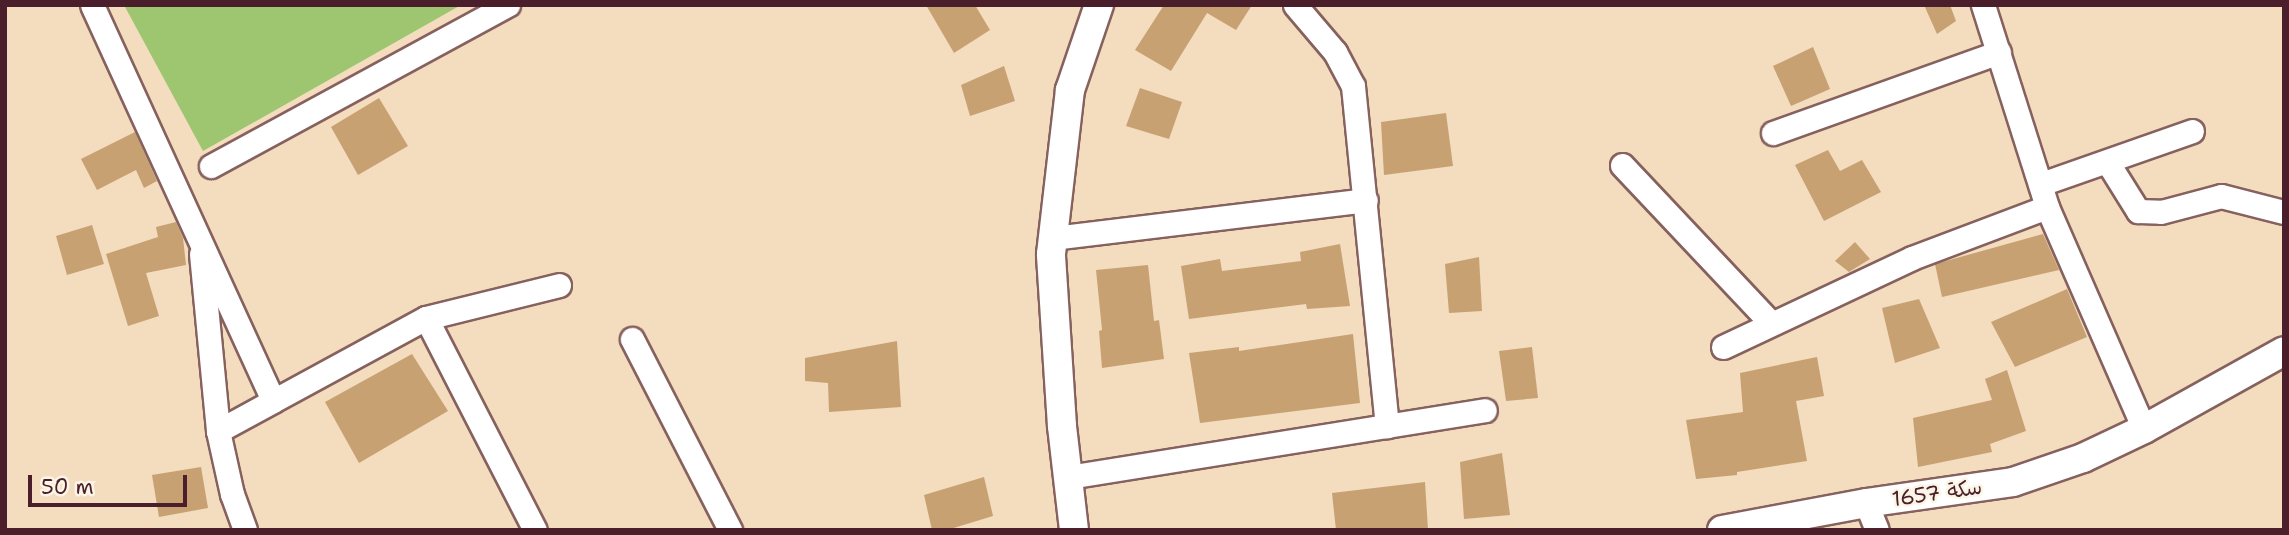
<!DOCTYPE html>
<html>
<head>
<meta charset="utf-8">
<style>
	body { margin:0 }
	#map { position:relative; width:2289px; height:535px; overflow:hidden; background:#f4dcbe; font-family:"Shantell Sans","Playpen Sans Arabic",sans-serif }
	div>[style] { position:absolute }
	.green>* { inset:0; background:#9ec570 }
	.building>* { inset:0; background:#c7a172 }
	.roads { filter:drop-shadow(2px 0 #86615e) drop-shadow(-2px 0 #86615e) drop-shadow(0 2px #86615e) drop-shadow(0 -2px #86615e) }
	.minor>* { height:23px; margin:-11.5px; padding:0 11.5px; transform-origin:11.5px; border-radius:11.5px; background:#fff }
	.tertiary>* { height:28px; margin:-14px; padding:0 14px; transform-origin:14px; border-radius:14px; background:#fff }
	span { translate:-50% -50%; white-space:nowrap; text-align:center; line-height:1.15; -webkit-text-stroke:5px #fcf5e5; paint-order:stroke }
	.street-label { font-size:21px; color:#4a1f2b }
	.frame { position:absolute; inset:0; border:7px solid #4a1f2b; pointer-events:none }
	.scale { position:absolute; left:28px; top:475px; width:159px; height:32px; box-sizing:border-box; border:4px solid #4a1f2b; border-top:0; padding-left:9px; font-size:21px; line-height:24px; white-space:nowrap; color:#4a1f2b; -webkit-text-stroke:5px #fcf5e5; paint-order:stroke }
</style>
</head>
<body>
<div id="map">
	<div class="green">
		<div style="clip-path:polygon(124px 5px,461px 5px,203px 151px)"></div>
	</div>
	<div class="building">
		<div style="clip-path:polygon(926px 5px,975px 5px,990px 30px,954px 53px)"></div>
		<div style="clip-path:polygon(1164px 5px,1252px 5px,1236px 30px,1207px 13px,1171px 71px,1135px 50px)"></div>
		<div style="clip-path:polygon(1924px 5px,1950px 5px,1956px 21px,1937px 34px)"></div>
		<div style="clip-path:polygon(1813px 47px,1830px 89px,1791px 106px,1773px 66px)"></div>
		<div style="clip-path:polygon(1004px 66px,1015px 101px,970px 116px,961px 85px)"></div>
		<div style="clip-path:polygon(1140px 88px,1182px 102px,1169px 139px,1126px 126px)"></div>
		<div style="clip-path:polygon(379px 98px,408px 146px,358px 175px,331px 127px)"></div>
		<div style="clip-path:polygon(1446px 113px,1453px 166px,1384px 175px,1381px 122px)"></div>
		<div style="clip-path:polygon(135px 132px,157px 181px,144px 188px,136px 170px,97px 190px,81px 159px)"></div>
		<div style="clip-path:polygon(1828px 150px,1840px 171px,1862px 160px,1881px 192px,1824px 221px,1795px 165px)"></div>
		<div style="clip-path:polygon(176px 222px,183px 238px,186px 265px,146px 273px,159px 316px,128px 326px,106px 254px,158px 237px,156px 227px)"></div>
		<div style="clip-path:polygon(92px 225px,104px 264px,67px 275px,56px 236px)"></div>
		<div style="clip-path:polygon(2043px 234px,2059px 270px,1942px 297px,1935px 264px)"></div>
		<div style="clip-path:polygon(1855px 242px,1870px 259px,1849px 272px,1835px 261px)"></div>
		<div style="clip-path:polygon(1340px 244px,1350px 306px,1307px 309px,1306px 304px,1189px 319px,1181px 266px,1220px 259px,1222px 271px,1301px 261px,1300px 252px)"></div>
		<div style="clip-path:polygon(1479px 257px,1482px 311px,1449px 313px,1445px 264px)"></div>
		<div style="clip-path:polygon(1148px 265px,1154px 321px,1159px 320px,1164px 359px,1102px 368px,1099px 331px,1102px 330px,1096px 270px)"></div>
		<div style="clip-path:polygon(2067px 289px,2087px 337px,2015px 367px,1991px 322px)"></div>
		<div style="clip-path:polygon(1919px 299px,1940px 348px,1895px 363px,1882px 308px)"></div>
		<div style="clip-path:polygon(1353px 334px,1360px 403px,1200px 423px,1189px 353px,1239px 347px,1239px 351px)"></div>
		<div style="clip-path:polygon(897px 341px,901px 407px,829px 412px,828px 383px,805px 381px,805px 358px)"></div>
		<div style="clip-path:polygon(1532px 347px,1538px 398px,1506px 401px,1499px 351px)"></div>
		<div style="clip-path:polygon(412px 354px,448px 411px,359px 463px,325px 402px)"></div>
		<div style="clip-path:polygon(1817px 357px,1824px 396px,1796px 401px,1807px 461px,1737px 472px,1737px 475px,1696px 479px,1686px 420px,1743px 412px,1740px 373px)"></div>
		<div style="clip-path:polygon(2007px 370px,2026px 431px,1990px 444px,1992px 452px,1918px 467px,1913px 418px,1992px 400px,1985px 379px)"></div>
		<div style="clip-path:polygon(1502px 453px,1510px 515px,1464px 519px,1460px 462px)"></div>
		<div style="clip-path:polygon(201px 467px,208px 508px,159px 517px,152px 475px)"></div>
		<div style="clip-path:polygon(984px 477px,993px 516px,947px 530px,932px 530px,924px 495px)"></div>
		<div style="clip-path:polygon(1425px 482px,1428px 530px,1336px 530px,1332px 493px)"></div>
	</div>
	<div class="roads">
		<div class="minor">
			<div style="left:92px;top:5px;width:435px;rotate:65.4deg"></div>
			<div style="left:273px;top:401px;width:174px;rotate:-28.5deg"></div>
			<div style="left:426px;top:318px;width:137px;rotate:-13.9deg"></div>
			<div style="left:1295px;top:5px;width:62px;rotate:49.6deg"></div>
			<div style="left:1335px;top:52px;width:38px;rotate:62deg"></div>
			<div style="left:1353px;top:86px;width:342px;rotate:84.3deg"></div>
			<div style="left:1983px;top:5px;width:212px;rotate:72.4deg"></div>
			<div style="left:2047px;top:207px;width:242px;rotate:66.4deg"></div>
			<div style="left:1773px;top:133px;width:240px;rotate:-19.7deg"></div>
			<div style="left:2108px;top:163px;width:57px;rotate:58deg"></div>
			<div style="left:2138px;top:211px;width:23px;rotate:2deg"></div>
			<div style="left:2161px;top:212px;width:62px;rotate:-14.9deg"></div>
			<div style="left:2221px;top:196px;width:65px;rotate:14.3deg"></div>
			<div style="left:1622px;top:165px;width:217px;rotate:46.7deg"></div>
			<div style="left:211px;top:166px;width:338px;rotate:-28.5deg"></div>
			<div style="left:2041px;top:184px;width:160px;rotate:-19.3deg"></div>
			<div style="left:1053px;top:238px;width:315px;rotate:-6.9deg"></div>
			<div style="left:201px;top:254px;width:178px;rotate:84.5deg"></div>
			<div style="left:218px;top:431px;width:65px;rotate:77.5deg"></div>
			<div style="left:232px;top:494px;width:38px;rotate:70deg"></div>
			<div style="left:426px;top:318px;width:238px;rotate:62.8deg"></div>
			<div style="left:632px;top:339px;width:215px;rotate:62.8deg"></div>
			<div style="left:1723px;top:347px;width:209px;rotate:-25.2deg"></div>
			<div style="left:1912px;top:258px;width:144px;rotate:-20.7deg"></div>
			<div style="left:218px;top:431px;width:63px;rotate:-28.6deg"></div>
			<div style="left:1068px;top:477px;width:422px;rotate:-9.1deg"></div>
			<div style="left:1866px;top:503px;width:29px;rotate:68deg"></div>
		</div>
		<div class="tertiary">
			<div style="left:1074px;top:530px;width:105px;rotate:-96.6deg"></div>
			<div style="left:1062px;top:426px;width:172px;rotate:-93.7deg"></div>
			<div style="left:1051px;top:254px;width:165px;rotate:-83.4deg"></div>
			<div style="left:1070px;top:90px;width:90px;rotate:-71.2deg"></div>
			<div style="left:1722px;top:530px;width:147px;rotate:-10.6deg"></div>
			<div style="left:1866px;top:503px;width:148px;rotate:-8.1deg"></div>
			<div style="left:2013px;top:482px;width:74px;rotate:-18.9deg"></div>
			<div style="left:2083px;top:458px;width:68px;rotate:-25.4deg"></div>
			<div style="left:2144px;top:429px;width:160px;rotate:-29.1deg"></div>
		</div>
	</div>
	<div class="street-label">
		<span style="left:1937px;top:493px;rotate:-8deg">سكة 1657</span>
	</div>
	<div class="frame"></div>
	<div class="scale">50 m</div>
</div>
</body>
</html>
